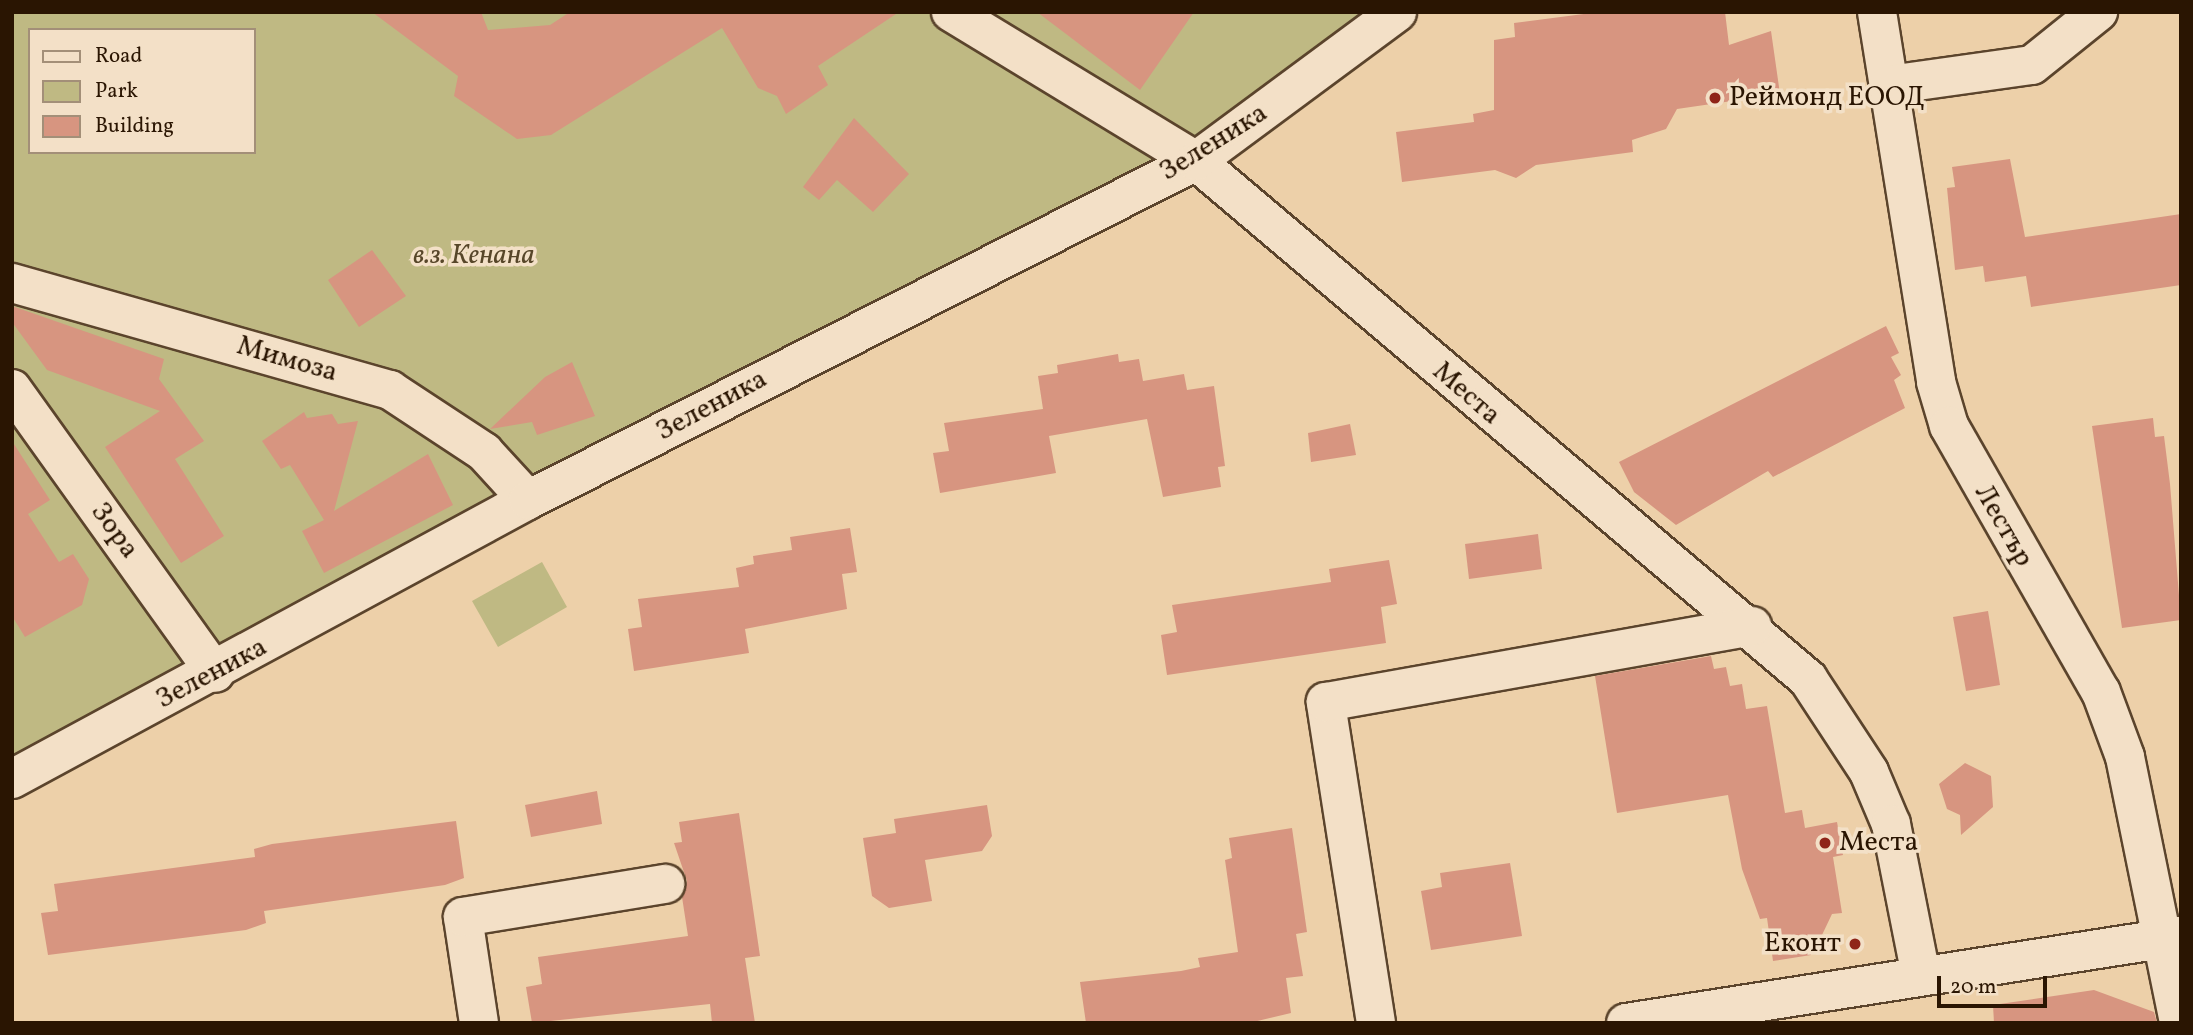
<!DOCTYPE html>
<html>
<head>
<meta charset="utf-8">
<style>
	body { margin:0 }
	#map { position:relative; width:2193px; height:1035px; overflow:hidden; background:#edd0a9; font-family:Vollkorn,serif }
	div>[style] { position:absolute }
	.green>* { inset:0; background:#bfb983 }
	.building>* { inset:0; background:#d79580 }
	.roads { filter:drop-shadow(2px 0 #5b442c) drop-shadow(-2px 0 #5b442c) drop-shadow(0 2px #5b442c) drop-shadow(0 -2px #5b442c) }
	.minor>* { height:38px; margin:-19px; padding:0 19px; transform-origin:19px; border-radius:19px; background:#f3e0c7 }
	.dots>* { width:19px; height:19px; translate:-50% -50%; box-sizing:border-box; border:4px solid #f3e0c7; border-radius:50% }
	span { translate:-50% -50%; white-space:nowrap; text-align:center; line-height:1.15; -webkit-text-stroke:7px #f3e0c7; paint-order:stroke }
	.poi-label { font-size:28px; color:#2a1502 }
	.left { translate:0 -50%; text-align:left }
	.right { translate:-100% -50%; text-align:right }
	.street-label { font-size:28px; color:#2a1502 }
	.park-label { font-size:28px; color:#574629; font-style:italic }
	.frame { position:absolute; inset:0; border:14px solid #2a1502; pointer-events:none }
	.legend { position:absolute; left:28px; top:28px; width:228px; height:126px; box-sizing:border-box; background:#f3e0c7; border:2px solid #a38f78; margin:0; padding:9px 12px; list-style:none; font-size:21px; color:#2a1502 }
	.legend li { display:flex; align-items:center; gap:14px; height:35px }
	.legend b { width:35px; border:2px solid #a38f78 }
	.scale { position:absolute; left:1937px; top:976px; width:110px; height:32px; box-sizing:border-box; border:4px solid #2a1502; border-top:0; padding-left:9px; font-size:21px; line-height:24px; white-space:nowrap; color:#2a1502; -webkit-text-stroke:5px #f3e0c7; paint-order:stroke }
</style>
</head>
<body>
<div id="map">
	<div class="green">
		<div style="clip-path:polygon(evenodd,12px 12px,1396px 12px,1196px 161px,12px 779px,12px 12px,30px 30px,254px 30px,254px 152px,30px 152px,30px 30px)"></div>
		<div style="clip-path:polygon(542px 562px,567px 607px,498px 647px,472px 601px)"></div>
	</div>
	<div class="building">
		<div style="clip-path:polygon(372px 12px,481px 12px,488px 30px,550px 25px,570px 12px,899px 12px,818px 66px,828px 85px,786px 114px,777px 96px,758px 88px,722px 28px,551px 135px,517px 139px,454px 96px,458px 76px)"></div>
		<div style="clip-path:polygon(1037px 12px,1194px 12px,1140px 90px)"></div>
		<div style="clip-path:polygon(1599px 12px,1725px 12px,1729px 45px,1771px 31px,1780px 94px,1677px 109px,1666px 129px,1632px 140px,1633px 152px,1536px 165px,1516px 178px,1495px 170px,1402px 182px,1396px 132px,1474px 122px,1473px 114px,1494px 110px,1494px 40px,1515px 37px,1514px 23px)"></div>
		<div style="clip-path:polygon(854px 118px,909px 174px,873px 212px,837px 180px,819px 200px,803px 187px)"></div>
		<div style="clip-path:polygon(2010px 159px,2025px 237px,2181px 214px,2181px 285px,2031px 307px,2026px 276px,1985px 282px,1983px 266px,1955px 270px,1947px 188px,1955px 187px,1952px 167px)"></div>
		<div style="clip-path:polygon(372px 250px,406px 296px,359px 327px,328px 280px)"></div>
		<div style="clip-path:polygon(12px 306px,164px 359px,159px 379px,204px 441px,175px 459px,224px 536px,181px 563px,105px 447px,160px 411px,47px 370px,12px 322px)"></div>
		<div style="clip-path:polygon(1886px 326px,1899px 353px,1891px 357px,1901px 375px,1894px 380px,1905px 408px,1773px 477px,1768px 471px,1676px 525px,1634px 492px,1619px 462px)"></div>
		<div style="clip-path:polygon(1118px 354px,1119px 362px,1139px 359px,1143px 381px,1184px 374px,1187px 390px,1214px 386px,1225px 466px,1218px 467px,1221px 487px,1163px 497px,1147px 419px,1049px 436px,1056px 473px,940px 493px,933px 453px,949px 451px,944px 423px,1043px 409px,1038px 376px,1058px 373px,1057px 365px)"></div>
		<div style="clip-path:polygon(572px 362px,595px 416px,537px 435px,532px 422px,490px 429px,545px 377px)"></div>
		<div style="clip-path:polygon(304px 412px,307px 418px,332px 414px,338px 424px,358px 421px,334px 511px,428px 454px,453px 505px,324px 573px,302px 531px,324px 520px,290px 465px,281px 469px,262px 441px)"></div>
		<div style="clip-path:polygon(2153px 418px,2155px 437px,2164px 436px,2170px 484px,2181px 620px,2122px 628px,2092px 426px)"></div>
		<div style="clip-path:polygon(1350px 424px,1356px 455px,1311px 462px,1308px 433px)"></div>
		<div style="clip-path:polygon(12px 441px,50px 500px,28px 514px,59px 562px,73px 554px,89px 579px,82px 605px,25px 637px,12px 616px)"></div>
		<div style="clip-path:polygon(850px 528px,857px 572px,842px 574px,847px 609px,745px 629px,749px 653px,634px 671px,628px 629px,642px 627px,638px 599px,739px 587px,736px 568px,754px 564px,753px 556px,792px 550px,790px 537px)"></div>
		<div style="clip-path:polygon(1538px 534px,1542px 569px,1469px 579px,1465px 544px)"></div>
		<div style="clip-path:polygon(1389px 560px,1397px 604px,1381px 607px,1386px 643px,1167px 675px,1161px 635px,1177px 632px,1172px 605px,1331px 582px,1329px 569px)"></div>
		<div style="clip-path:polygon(1988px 611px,2000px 685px,1966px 691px,1953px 617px)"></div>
		<div style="clip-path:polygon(1711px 656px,1714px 669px,1726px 667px,1730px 686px,1742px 684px,1746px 709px,1767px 706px,1785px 813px,1802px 810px,1805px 828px,1837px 822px,1843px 855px,1833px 857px,1842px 913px,1832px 914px,1822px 935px,1809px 944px,1811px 955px,1773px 961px,1767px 918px,1760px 919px,1742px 869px,1728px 795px,1617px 813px,1595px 676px)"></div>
		<div style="clip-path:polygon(1965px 763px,1991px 776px,1993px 807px,1961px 835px,1960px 815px,1947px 809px,1939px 784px)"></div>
		<div style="clip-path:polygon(597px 791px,602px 824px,531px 837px,525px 805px)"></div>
		<div style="clip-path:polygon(987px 805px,992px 836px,982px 851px,925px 860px,932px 901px,889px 908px,872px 896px,863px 838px,896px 833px,894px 819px)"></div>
		<div style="clip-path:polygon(739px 813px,760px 956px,745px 958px,755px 1023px,712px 1023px,710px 1004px,532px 1023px,526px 987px,542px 984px,538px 957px,688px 936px,682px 897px,687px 881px,674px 843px,682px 842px,679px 822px)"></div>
		<div style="clip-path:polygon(456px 821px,464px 878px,445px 885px,264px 911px,266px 923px,246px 930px,48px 955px,41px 913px,58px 911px,54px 884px,255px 857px,254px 849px,272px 844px)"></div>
		<div style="clip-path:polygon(1292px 828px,1307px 932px,1296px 934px,1303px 976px,1286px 978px,1291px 1013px,1249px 1023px,1086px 1023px,1080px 982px,1181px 971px,1200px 967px,1198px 958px,1238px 952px,1225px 860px,1232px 858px,1229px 838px)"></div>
		<div style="clip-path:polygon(1510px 863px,1522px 936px,1431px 950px,1421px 891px,1442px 887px,1440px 873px)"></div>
		<div style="clip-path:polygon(2094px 990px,2154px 1012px,2157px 1023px,1994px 1023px,1993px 1005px)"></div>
	</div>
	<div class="roads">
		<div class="minor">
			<div style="left:951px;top:12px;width:287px;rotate:31.3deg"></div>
			<div style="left:1196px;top:161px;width:802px;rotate:40.24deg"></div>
			<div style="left:1808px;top:679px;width:111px;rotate:56.7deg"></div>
			<div style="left:1869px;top:772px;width:56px;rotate:67.1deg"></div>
			<div style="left:1891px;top:824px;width:155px;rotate:78.8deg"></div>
			<div style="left:1877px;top:12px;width:375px;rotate:80.9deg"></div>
			<div style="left:1936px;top:382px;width:46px;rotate:73.5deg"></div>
			<div style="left:1949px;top:426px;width:306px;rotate:60.3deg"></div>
			<div style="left:2101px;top:692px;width:69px;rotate:69.7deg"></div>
			<div style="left:2125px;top:757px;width:271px;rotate:78.5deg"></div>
			<div style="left:1889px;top:85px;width:144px;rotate:-8deg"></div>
			<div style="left:2032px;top:65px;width:85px;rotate:-38.8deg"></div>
			<div style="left:12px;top:283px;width:393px;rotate:15.8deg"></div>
			<div style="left:390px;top:390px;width:113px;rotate:33.4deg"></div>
			<div style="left:484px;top:452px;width:65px;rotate:47.5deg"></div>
			<div style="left:12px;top:389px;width:349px;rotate:54.4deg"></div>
			<div style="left:12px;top:779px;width:587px;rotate:-28.4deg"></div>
			<div style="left:528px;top:500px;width:749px;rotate:-26.91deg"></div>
			<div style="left:1196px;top:161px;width:250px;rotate:-36.5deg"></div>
			<div style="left:479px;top:1023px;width:107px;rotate:-98.6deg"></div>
			<div style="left:463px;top:917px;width:205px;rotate:-9.3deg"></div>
			<div style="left:1376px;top:1023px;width:325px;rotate:-98.9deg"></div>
			<div style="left:1326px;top:702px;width:433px;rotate:-10.1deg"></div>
			<div style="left:1626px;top:1023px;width:562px;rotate:-8.91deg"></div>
		</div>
	</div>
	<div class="dots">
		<div style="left:1715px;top:98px;background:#8f2418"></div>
		<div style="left:1825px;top:843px;background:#8f2418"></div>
		<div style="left:1855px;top:944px;background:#8f2418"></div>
	</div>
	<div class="poi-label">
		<span class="left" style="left:1729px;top:98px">Реймонд ЕООД</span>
		<span class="left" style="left:1839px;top:843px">Места</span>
		<span class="right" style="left:1841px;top:944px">Еконт</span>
	</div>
	<div class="street-label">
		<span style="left:1214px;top:143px;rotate:-32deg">Зеленика</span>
		<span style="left:287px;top:360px;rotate:16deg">Мимоза</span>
		<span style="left:1466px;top:394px;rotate:41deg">Места</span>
		<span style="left:712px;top:406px;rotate:-28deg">Зеленика</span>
		<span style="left:2003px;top:526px;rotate:60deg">Лестър</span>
		<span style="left:114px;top:531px;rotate:54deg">Зора</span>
		<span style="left:212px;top:674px;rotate:-28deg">Зеленика</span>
	</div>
	<div class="park-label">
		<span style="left:474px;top:256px">в.з. Кенана</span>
	</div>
	<div class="frame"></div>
	<ul class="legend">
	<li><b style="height:9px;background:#f3e0c7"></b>Road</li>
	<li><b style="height:19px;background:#bfb983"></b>Park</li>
	<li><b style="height:19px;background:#d79580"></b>Building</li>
	</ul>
	<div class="scale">20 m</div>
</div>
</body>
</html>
